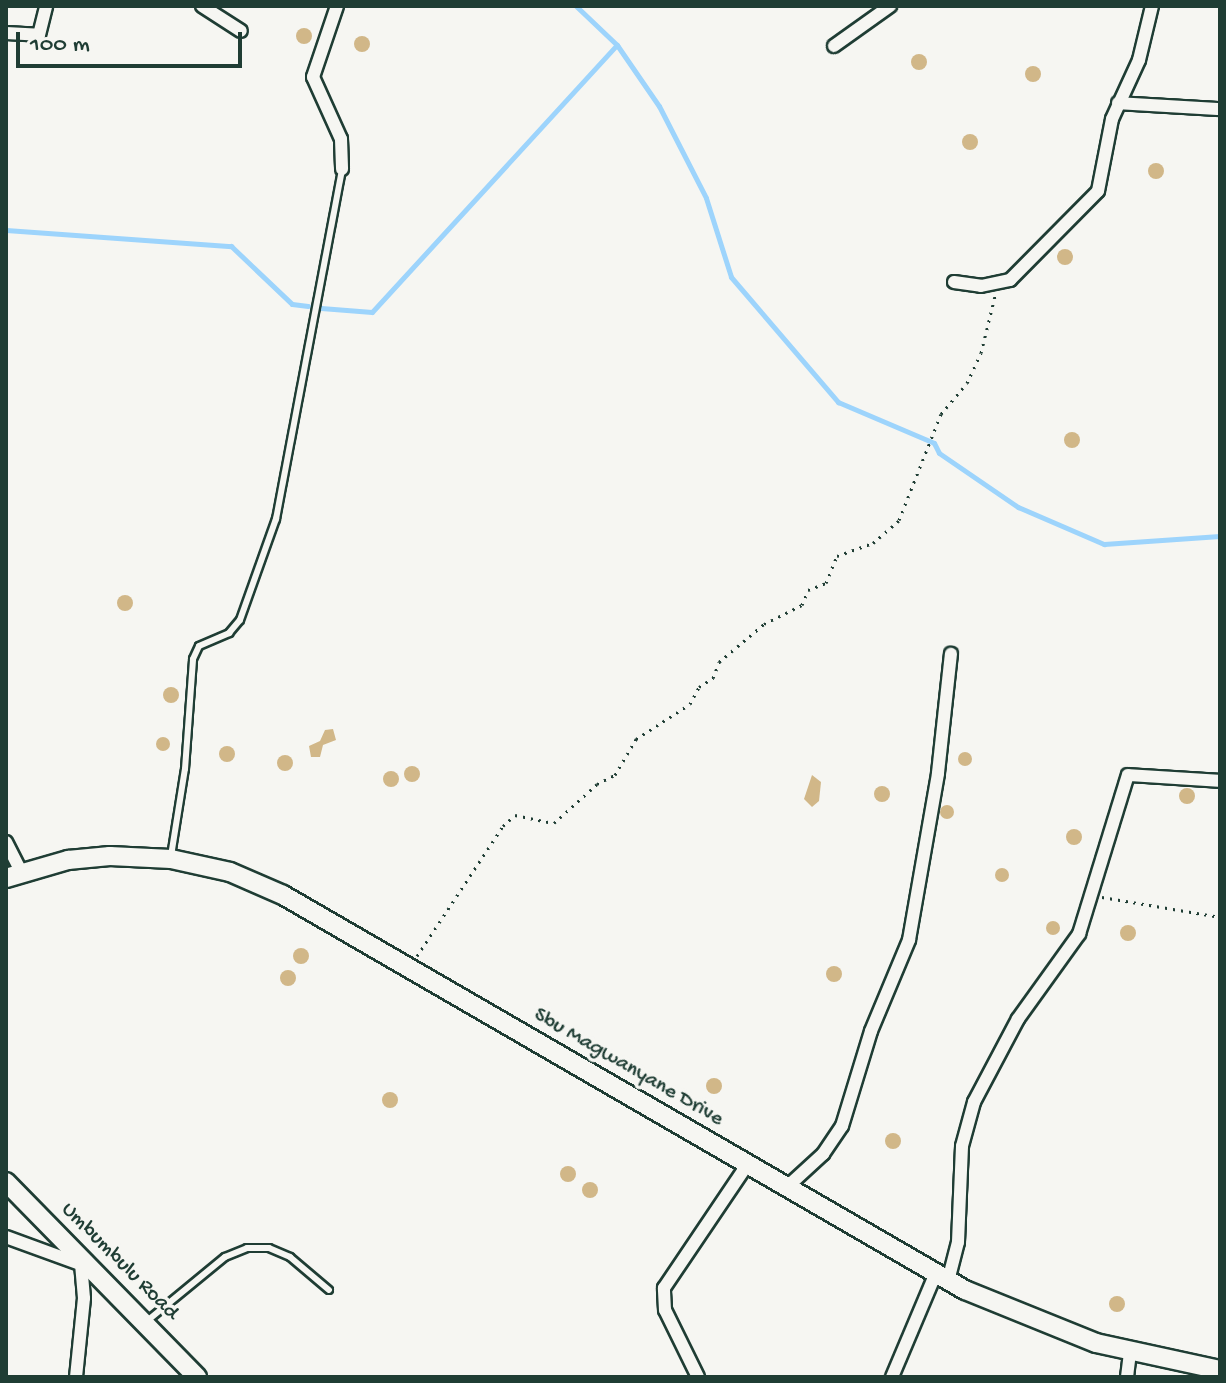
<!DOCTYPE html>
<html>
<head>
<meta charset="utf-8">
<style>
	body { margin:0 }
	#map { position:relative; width:1226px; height:1383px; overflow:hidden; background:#f6f6f2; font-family:"Gochi Hand",sans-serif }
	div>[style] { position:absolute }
	.stream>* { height:5px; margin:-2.5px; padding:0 2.5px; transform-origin:2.5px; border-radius:2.5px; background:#9dd4fc }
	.building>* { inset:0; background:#d1b788 }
	.round { border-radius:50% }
	.path>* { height:3px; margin-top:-1.5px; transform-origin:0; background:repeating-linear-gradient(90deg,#1f3d34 0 2px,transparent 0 8px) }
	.roads { filter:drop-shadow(2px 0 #1f3d34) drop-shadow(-2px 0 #1f3d34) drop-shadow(0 2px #1f3d34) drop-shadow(0 -2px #1f3d34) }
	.service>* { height:6px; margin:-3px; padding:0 3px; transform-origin:3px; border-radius:3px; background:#f6f6f2 }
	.minor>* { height:12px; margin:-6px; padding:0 6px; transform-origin:6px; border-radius:6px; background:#f6f6f2 }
	.secondary>* { height:18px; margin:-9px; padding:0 9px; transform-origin:9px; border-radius:9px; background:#f6f6f2 }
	span { translate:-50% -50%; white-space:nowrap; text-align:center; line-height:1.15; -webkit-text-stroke:7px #f6f6f2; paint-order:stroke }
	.street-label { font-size:22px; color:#1f3d34 }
	.frame { position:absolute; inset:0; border:8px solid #1f3d34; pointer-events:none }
	.scale { position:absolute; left:16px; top:32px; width:226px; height:36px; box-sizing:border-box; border:4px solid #1f3d34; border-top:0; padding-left:10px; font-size:24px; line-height:28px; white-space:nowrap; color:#1f3d34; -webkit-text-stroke:6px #f6f6f2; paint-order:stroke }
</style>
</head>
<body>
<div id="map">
	<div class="stream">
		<div style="left:576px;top:6px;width:57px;rotate:43.6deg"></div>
		<div style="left:617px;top:45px;width:74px;rotate:55.5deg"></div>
		<div style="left:659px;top:106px;width:103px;rotate:62.9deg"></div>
		<div style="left:706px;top:198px;width:83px;rotate:72.4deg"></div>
		<div style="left:731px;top:277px;width:165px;rotate:49.4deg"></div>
		<div style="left:838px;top:402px;width:104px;rotate:23.1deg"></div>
		<div style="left:934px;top:443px;width:11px;rotate:63deg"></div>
		<div style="left:939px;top:453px;width:96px;rotate:34.4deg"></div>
		<div style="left:1018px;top:507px;width:94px;rotate:23.3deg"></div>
		<div style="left:1104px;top:544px;width:116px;rotate:-3.9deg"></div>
		<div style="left:6px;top:230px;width:226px;rotate:4.1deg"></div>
		<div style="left:231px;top:246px;width:84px;rotate:43.6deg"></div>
		<div style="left:292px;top:304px;width:16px;rotate:7deg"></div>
		<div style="left:321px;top:308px;width:51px;rotate:4.5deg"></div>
		<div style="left:372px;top:312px;width:362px;rotate:-47.5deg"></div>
	</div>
	<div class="building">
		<div class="round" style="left:296px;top:28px;width:16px;height:16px"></div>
		<div class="round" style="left:354px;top:36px;width:16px;height:16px"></div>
		<div class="round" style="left:911px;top:54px;width:16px;height:16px"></div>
		<div class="round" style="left:1025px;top:66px;width:16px;height:16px"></div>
		<div class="round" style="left:962px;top:134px;width:16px;height:16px"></div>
		<div class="round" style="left:1148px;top:163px;width:16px;height:16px"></div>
		<div class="round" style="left:1057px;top:249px;width:16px;height:16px"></div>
		<div class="round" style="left:1064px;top:432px;width:16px;height:16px"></div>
		<div class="round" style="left:117px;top:595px;width:16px;height:16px"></div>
		<div class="round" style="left:163px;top:687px;width:16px;height:16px"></div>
		<div style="clip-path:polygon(333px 729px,336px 740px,323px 745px,320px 757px,311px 757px,309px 746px,320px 741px,325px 730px)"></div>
		<div class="round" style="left:156px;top:737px;width:14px;height:14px"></div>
		<div class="round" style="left:219px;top:746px;width:16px;height:16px"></div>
		<div class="round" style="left:958px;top:752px;width:14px;height:14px"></div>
		<div class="round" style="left:277px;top:755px;width:16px;height:16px"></div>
		<div class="round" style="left:404px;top:766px;width:16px;height:16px"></div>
		<div class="round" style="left:383px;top:771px;width:16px;height:16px"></div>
		<div style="clip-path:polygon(812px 775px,821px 782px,819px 801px,812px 807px,804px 799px)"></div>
		<div class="round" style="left:874px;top:786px;width:16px;height:16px"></div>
		<div class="round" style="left:1179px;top:788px;width:16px;height:16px"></div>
		<div class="round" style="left:940px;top:805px;width:14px;height:14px"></div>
		<div class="round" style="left:1066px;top:829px;width:16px;height:16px"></div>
		<div class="round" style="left:995px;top:868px;width:14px;height:14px"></div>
		<div class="round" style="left:1046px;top:921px;width:14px;height:14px"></div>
		<div class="round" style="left:1120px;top:925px;width:16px;height:16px"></div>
		<div class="round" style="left:293px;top:948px;width:16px;height:16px"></div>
		<div class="round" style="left:826px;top:966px;width:16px;height:16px"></div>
		<div class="round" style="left:280px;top:970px;width:16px;height:16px"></div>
		<div class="round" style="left:706px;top:1078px;width:16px;height:16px"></div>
		<div class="round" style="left:382px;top:1092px;width:16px;height:16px"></div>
		<div class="round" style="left:885px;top:1133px;width:16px;height:16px"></div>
		<div class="round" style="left:560px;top:1166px;width:16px;height:16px"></div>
		<div class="round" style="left:582px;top:1182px;width:16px;height:16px"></div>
		<div class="round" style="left:1109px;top:1296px;width:16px;height:16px"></div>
	</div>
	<div class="path">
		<div style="left:1102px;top:897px;width:120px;rotate:9.6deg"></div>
		<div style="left:417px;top:956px;width:156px;rotate:-56.5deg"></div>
		<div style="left:503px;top:826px;width:16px;rotate:-43deg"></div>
		<div style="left:515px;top:815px;width:40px;rotate:12deg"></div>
		<div style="left:554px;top:823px;width:58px;rotate:-42.2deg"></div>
		<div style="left:597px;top:784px;width:20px;rotate:-27deg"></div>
		<div style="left:615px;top:775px;width:42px;rotate:-59.7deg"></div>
		<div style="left:636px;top:739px;width:64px;rotate:-32.9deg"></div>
		<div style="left:690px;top:704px;width:19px;rotate:-62deg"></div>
		<div style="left:699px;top:687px;width:17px;rotate:-33deg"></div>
		<div style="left:713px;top:678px;width:17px;rotate:-69deg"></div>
		<div style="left:719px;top:662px;width:59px;rotate:-40.2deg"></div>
		<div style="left:764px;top:624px;width:42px;rotate:-26.6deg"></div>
		<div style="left:802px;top:605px;width:16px;rotate:-68deg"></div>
		<div style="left:808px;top:590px;width:19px;rotate:-21deg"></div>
		<div style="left:826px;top:583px;width:29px;rotate:-68deg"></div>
		<div style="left:837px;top:556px;width:38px;rotate:-20deg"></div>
		<div style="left:873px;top:543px;width:35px;rotate:-41deg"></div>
		<div style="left:899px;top:520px;width:114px;rotate:-68.4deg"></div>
		<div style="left:941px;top:414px;width:40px;rotate:-50deg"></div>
		<div style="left:967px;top:383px;width:33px;rotate:-65deg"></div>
		<div style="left:981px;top:353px;width:59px;rotate:-76.2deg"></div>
	</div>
	<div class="roads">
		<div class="service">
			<div style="left:171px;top:856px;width:88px;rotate:-80.9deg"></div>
			<div style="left:185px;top:769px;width:110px;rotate:-85.8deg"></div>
			<div style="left:193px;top:659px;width:14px;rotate:-65deg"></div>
			<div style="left:199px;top:646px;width:33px;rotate:-23deg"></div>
			<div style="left:229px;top:633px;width:17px;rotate:-50deg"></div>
			<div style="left:240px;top:620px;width:107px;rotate:-70.4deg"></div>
			<div style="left:276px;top:519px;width:355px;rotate:-79.3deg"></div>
			<div style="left:147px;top:1321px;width:101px;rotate:-39.4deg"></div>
			<div style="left:225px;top:1257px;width:24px;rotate:-22deg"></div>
			<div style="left:247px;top:1248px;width:22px"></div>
			<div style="left:269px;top:1248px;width:23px;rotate:23deg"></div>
			<div style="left:290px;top:1257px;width:51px;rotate:40.2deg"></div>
		</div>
		<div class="minor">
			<div style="left:202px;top:6px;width:46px;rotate:32.7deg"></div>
			<div style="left:337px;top:6px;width:75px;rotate:108.7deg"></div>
			<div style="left:313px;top:77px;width:68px;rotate:65.7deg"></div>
			<div style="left:341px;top:139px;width:30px;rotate:88deg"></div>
			<div style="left:6px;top:33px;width:33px;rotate:3deg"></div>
			<div style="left:39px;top:35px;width:30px;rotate:-76deg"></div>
			<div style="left:834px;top:46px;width:69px;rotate:-35.5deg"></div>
			<div style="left:1118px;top:103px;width:102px;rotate:3.4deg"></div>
			<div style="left:954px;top:282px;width:27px;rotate:8deg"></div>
			<div style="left:981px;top:286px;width:30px;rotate:-12deg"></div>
			<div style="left:1010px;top:280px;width:125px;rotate:-45.3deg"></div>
			<div style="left:1098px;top:191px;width:73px;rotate:-79deg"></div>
			<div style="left:1112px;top:119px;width:65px;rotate:-65.4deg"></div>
			<div style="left:1139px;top:60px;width:56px;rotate:-76.5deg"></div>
			<div style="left:6px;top:842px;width:35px;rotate:63deg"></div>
			<div style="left:787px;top:1187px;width:49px;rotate:-42.5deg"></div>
			<div style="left:823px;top:1154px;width:34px;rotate:-56deg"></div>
			<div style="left:842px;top:1126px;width:99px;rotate:-73deg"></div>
			<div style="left:871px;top:1031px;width:99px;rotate:-67.3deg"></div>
			<div style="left:909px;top:940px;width:169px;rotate:-80.1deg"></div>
			<div style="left:938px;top:773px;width:120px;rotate:-83.8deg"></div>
			<div style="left:6px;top:1237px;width:82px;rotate:20deg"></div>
			<div style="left:948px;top:1281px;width:40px;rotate:-75.6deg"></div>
			<div style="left:958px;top:1242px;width:96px;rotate:-87.6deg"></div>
			<div style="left:962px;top:1146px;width:46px;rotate:-74.7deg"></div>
			<div style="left:974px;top:1102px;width:94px;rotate:-62.1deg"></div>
			<div style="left:1018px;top:1019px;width:105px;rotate:-54.3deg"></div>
			<div style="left:1079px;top:934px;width:166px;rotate:-72.9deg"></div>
			<div style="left:1128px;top:775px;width:92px;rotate:3.7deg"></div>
			<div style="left:76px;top:1377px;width:79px;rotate:-84.2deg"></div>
			<div style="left:84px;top:1298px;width:34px;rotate:-95deg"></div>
			<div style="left:698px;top:1377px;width:75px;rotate:-116.2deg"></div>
			<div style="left:665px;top:1310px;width:22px;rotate:-93deg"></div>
			<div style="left:664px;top:1288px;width:148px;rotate:-56deg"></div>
			<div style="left:892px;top:1377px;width:113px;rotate:-67.1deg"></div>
			<div style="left:1127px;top:1377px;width:26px;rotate:-83deg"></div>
		</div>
		<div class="secondary">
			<div style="left:6px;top:878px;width:65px;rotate:-16.2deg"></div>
			<div style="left:68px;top:860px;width:42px;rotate:-5.4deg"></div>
			<div style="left:110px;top:856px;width:61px;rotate:2.8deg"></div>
			<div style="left:171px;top:859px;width:60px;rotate:12.4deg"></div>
			<div style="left:230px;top:872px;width:58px;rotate:23.5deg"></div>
			<div style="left:283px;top:895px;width:788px;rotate:30.08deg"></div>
			<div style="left:965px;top:1290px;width:141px;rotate:22deg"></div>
			<div style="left:1096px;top:1343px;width:127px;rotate:12.3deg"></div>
			<div style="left:6px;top:1182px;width:273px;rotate:45.6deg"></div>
		</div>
	</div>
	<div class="street-label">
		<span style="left:628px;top:1068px;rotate:30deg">Sbu Magwanyane Drive</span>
		<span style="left:119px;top:1262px;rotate:45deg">Umbumbulu Road</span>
	</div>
	<div class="frame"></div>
	<div class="scale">100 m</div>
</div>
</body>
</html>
